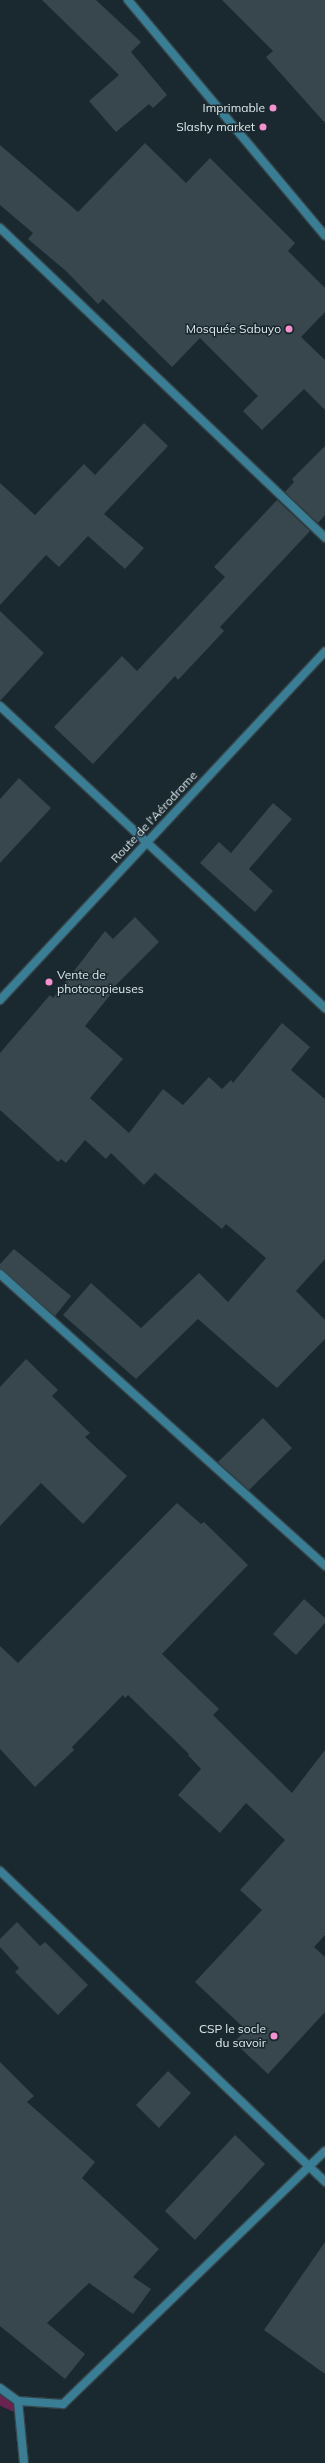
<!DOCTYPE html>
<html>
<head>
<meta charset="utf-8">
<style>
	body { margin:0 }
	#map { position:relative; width:325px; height:2463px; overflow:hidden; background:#1a292f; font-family:Mulish,sans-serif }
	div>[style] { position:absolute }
	.stream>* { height:10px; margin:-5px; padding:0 5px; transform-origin:5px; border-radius:5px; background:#682350 }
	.building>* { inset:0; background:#37474d }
	.roads { filter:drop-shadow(1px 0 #354449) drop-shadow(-1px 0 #354449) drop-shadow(0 1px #354449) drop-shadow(0 -1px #354449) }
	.minor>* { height:8px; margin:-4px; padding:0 4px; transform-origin:4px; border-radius:4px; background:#397e95 }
	.tertiary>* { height:8px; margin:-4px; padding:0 4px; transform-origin:4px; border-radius:4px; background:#397e95 }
	.dots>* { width:11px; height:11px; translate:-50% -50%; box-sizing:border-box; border:2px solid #1a292f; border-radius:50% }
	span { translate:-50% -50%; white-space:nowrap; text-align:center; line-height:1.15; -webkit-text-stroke:3px #1a292f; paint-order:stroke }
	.poi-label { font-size:12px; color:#dee8ec }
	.right { translate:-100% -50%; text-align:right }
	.left { translate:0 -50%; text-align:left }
	.street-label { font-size:12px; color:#dee8ec }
</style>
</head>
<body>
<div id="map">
	<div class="stream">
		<div style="left:0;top:2400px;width:21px;rotate:25deg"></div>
	</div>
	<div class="building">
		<div style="clip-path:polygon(42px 0,96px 0,141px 42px,131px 52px,167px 95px,153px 108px,149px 104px,116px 132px,89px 101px,119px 75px)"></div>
		<div style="clip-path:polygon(222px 0,325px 0,325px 123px,266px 57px,273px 51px)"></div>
		<div style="clip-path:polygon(145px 143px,186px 183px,210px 158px,295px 243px,288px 251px,325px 288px,325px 312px,301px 337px,325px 360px,325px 410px,304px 389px,262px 430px,243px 411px,258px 396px,200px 338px,172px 367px,103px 299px,98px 304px,66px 271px,28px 239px,33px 233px,0 205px,0 145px,78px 212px)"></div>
		<div style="clip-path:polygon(144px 423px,168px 446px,104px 514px,144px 548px,125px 569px,88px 536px,59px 567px,46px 555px,0 605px,0 483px,35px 515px,84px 464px,95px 475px)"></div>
		<div style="clip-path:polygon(325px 446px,325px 515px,318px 523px,285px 492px,294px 482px,292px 479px)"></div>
		<div style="clip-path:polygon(277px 500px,310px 531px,220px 627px,224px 631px,178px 680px,175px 676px,93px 764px,54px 727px,122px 656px,137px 671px,225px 577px,214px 567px)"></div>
		<div style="clip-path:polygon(0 611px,44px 653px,0 701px)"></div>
		<div style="clip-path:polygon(19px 778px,51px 808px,0 863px,0 799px)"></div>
		<div style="clip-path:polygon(273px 803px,292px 819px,249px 869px,273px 891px,255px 912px,200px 863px,219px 842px,231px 853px)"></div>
		<div style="clip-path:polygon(135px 917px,159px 942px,109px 992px,111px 994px,85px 1026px,123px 1059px,90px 1098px,129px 1133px,163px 1089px,183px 1105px,209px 1077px,222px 1089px,231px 1080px,233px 1083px,282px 1023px,310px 1047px,291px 1070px,325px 1099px,325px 1259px,296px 1291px,325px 1320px,325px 1339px,277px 1388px,198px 1319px,136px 1379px,63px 1315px,91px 1283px,141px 1328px,199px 1273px,228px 1302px,266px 1258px,226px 1224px,222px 1229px,155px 1173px,144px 1185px,111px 1153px,106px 1159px,85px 1140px,66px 1163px,61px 1159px,58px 1162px,0 1110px,0 1053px,50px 995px,53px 998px,105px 931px,113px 939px)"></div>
		<div style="clip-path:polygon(14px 1249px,71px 1296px,55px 1316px,0 1269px,0 1264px)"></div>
		<div style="clip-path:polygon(26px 1359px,58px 1390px,52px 1396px,90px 1433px,85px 1437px,127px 1476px,83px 1524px,41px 1483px,0 1526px,0 1387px)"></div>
		<div style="clip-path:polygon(263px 1418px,292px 1448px,249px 1490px,218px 1462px)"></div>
		<div style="clip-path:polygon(177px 1503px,201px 1524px,204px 1522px,248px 1565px,162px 1654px,219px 1709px,213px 1715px,292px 1793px,325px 1750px,325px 1935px,314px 1947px,325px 1957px,325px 2012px,268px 2074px,234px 2042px,246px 2030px,195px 1982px,262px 1910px,240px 1890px,285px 1840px,246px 1803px,220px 1833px,178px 1795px,201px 1769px,188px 1755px,189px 1754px,128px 1695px,125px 1698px,123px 1695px,72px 1747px,74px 1750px,35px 1787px,0 1749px,0 1646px,18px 1663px)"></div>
		<div style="clip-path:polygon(304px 1599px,325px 1618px,325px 1623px,296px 1655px,273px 1634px)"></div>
		<div style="clip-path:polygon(17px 1922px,40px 1946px,45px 1942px,88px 1985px,58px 2015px,15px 1972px,19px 1968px,0 1947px,0 1939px)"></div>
		<div style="clip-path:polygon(0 2062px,34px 2096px,27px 2102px,95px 2162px,82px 2178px,159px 2249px,133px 2277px,151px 2289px,133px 2314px,89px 2283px,47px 2323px,85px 2354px,65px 2379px,0 2326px)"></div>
		<div style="clip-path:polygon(168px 2071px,191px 2093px,159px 2128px,136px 2105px)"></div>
		<div style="clip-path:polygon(235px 2135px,265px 2164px,195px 2240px,165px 2211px)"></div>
		<div style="clip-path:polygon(325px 2242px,325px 2374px,264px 2330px)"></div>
	</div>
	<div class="roads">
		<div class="minor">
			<div style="left:0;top:228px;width:449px;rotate:43.6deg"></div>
			<div style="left:0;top:706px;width:444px;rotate:42.9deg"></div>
			<div style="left:0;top:1274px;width:437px;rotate:41.9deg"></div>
			<div style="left:0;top:1871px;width:450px;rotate:43.7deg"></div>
			<div style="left:0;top:2388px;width:22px;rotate:36deg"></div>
			<div style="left:18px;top:2401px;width:45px;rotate:3.8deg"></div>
			<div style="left:63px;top:2404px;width:364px;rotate:-44deg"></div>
			<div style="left:18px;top:2401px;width:62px;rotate:84.5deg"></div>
		</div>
		<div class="tertiary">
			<div style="left:128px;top:0;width:307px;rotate:50.1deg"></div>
			<div style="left:0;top:1000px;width:477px;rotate:-47deg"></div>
		</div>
	</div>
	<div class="dots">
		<div style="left:273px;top:108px;background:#f790ce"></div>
		<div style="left:263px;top:127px;background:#f790ce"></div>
		<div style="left:289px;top:329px;background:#f790ce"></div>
		<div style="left:49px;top:982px;background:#f790ce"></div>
		<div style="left:274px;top:2036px;background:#f790ce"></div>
	</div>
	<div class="poi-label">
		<span class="right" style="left:265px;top:108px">Imprimable</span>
		<span class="right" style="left:255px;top:127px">Slashy market</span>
		<span class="right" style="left:281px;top:329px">Mosquée Sabuyo</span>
		<span class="left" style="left:57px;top:982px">Vente de<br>photocopieuses</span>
		<span class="right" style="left:266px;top:2036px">CSP le socle<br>du savoir</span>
	</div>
	<div class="street-label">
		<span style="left:154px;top:817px;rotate:-47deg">Route de l'Aérodrome</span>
	</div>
</div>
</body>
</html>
